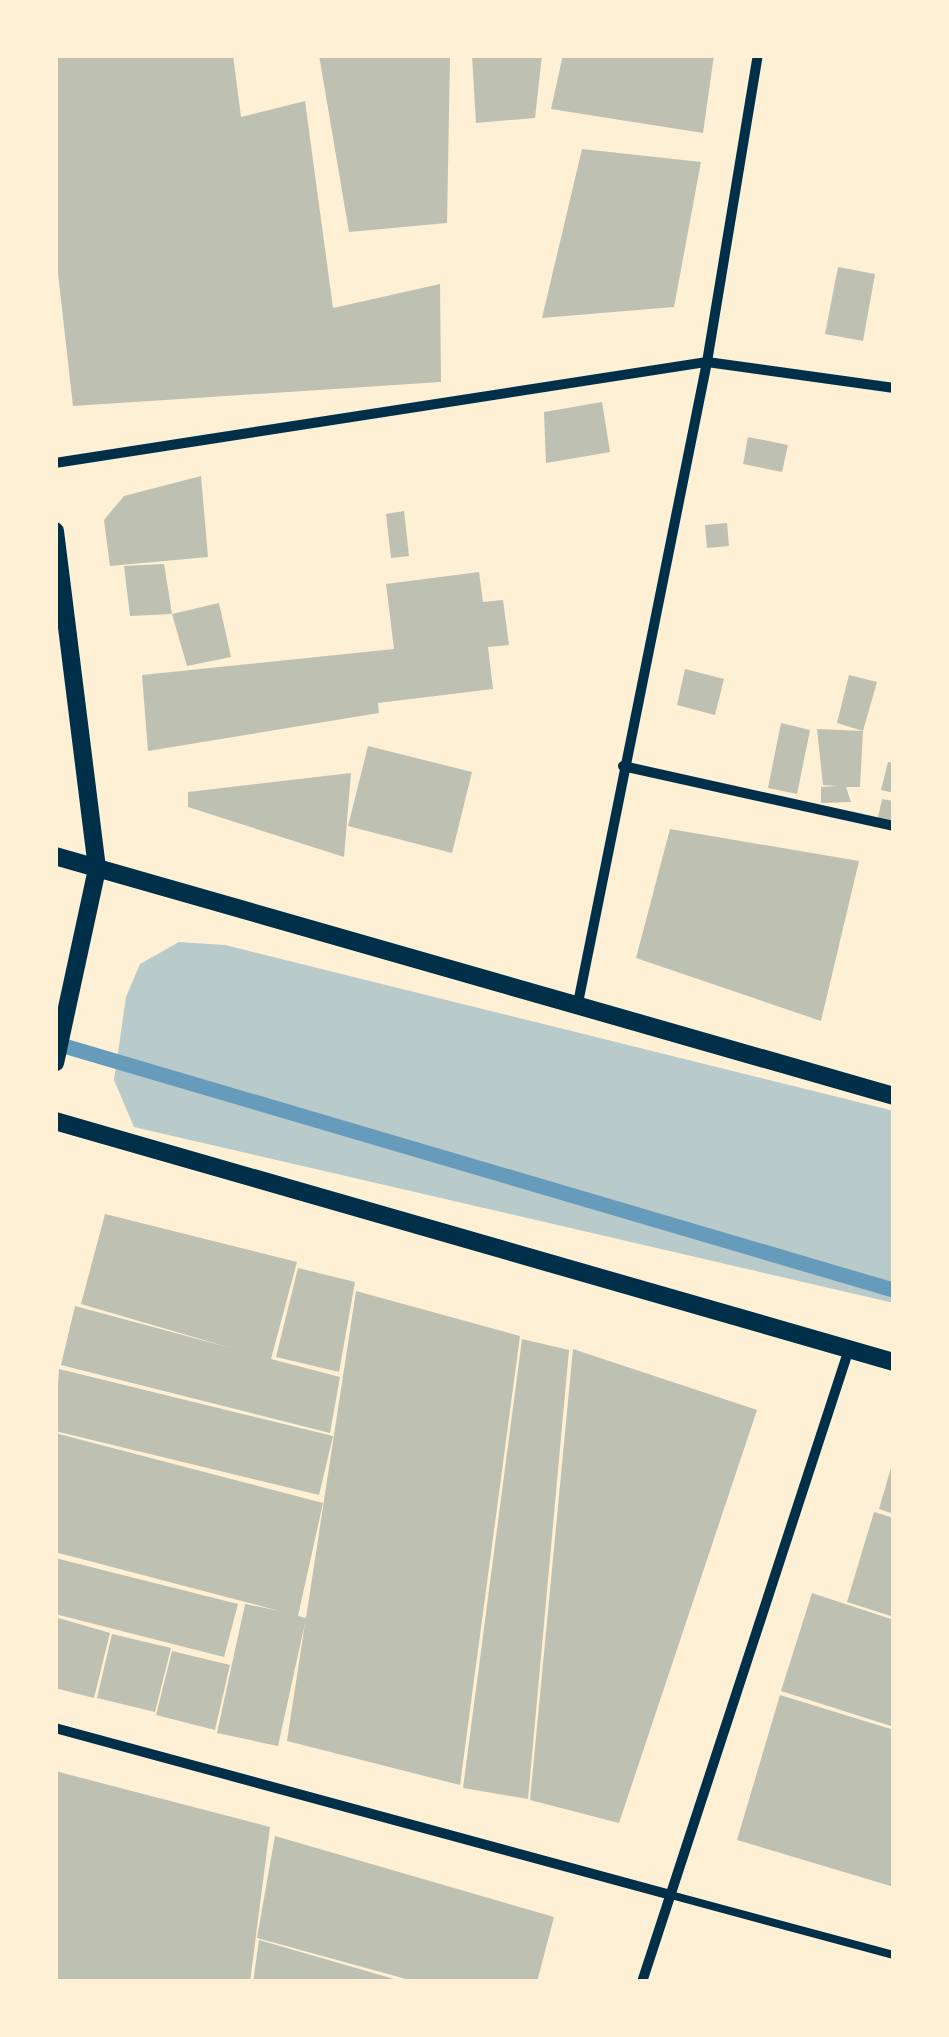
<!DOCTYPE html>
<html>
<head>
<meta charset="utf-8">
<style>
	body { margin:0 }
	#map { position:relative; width:949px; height:2037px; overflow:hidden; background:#fdf0d5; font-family:Jost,sans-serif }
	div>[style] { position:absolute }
	.green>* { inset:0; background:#b9caca }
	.stream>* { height:15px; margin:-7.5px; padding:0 7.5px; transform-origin:7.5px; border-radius:7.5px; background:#669bbc }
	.building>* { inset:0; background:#bec0b2 }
	.service>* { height:8px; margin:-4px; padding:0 4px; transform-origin:4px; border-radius:4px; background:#003049 }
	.minor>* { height:10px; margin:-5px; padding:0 5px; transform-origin:5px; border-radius:5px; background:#003049 }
	.tertiary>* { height:18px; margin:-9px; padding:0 9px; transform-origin:9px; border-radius:9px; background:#003049 }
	span { translate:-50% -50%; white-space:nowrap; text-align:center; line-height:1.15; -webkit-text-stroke:8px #fdf0d5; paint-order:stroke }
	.frame { position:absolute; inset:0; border:58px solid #fdf0d5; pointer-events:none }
</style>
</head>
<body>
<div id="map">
	<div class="green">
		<div style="clip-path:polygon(179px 942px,225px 945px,894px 1111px,894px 1303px,134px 1127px,114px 1080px,126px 997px,140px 964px)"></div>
	</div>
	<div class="stream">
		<div style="left:55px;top:1043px;width:875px;rotate:16.4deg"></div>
	</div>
	<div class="building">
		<div style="clip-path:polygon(55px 55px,233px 55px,241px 117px,305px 101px,333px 308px,440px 284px,441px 382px,73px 406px,55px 247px)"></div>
		<div style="clip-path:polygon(319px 55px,450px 56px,447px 223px,349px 232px)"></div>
		<div style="clip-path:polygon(472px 55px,542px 55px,535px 118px,476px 123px)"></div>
		<div style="clip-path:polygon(563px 55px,714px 55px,703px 133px,551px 109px)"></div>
		<div style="clip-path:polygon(582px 149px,701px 162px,674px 307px,542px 318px)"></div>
		<div style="clip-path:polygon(838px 267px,875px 274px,863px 341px,825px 334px)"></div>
		<div style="clip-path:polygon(602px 402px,610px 452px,546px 463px,544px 412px)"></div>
		<div style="clip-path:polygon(748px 437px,788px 445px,782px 472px,743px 464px)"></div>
		<div style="clip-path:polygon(201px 476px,208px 557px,110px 566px,104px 520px,124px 496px)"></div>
		<div style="clip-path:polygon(404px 511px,409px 556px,391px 558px,386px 514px)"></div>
		<div style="clip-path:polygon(727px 523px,729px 546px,707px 548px,705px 525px)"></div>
		<div style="clip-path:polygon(164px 564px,172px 614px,130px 616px,124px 566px)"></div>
		<div style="clip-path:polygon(479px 572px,483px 602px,503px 600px,509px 645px,488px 647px,493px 689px,378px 703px,379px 713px,148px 751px,142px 675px,394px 649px,386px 584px)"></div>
		<div style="clip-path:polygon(219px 603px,231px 657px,187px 666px,172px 614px)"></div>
		<div style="clip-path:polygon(685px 669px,724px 679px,715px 715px,677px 705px)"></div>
		<div style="clip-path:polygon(849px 675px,877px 682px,863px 731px,837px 723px)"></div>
		<div style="clip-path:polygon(781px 723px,810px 730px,797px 794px,768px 788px)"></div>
		<div style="clip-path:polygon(817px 729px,863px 731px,860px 787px,846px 787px,851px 802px,821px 803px,821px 787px,838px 786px,823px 785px)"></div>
		<div style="clip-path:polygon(368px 746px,472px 772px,452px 853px,348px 826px)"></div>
		<div style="clip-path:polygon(888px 762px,894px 763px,894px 793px,881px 790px)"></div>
		<div style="clip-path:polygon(351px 773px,344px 857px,188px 807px,188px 792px)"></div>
		<div style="clip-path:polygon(882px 799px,894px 801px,894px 826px,877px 822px)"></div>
		<div style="clip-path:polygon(670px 829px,859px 861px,821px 1021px,636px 958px)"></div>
		<div style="clip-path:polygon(105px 1214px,297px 1262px,271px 1359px,340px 1377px,330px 1433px,61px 1365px,75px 1306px,231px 1348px,81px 1304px)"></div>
		<div style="clip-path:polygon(298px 1268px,355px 1282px,339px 1372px,276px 1357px)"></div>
		<div style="clip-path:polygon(356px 1291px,520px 1336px,460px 1785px,287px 1741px,305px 1623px,278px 1746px,217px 1733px,245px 1604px,280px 1611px,55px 1552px,55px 1433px,323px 1503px,298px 1616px,306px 1618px)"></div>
		<div style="clip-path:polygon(522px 1339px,569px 1350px,528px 1799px,463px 1788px)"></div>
		<div style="clip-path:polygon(573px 1349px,757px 1410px,619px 1823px,530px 1800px)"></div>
		<div style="clip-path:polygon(59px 1369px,333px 1436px,319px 1495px,55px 1431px)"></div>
		<div style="clip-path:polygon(893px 1461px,894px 1461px,894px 1514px,879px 1509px)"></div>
		<div style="clip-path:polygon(874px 1512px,894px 1518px,894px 1617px,847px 1602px)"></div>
		<div style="clip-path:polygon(55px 1558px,238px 1604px,224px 1657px,55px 1614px)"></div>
		<div style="clip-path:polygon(812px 1593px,894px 1620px,894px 1727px,781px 1691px)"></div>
		<div style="clip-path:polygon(55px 1617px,110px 1633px,94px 1698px,55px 1688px)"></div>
		<div style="clip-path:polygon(112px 1634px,171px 1648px,155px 1712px,97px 1698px)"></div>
		<div style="clip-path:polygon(172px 1651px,230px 1665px,215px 1730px,156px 1715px)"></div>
		<div style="clip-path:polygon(780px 1695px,894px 1730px,894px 1887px,737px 1840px)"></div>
		<div style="clip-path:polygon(55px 1771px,270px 1827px,250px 1982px,55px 1982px)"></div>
		<div style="clip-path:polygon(275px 1836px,554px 1917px,537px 1982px,417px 1982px,257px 1938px)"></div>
		<div style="clip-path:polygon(259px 1940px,401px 1981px,401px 1982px,253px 1982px)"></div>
	</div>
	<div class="service">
		<div style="left:671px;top:1895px;width:231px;rotate:15.1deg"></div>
	</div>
	<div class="minor">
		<div style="left:55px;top:463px;width:660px;rotate:-8.81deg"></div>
		<div style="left:707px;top:362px;width:189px;rotate:7.9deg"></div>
		<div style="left:623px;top:766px;width:278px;rotate:12.5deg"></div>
		<div style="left:578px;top:1003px;width:654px;rotate:-78.62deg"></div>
		<div style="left:707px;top:362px;width:311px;rotate:-80.6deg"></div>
		<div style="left:55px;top:1728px;width:638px;rotate:15.17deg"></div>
		<div style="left:642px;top:1982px;width:666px;rotate:-71.89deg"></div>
	</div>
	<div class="tertiary">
		<div style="left:55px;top:531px;width:341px;rotate:82.9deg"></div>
		<div style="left:97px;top:869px;width:198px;rotate:102.2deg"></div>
		<div style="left:55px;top:856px;width:873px;rotate:15.96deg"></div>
		<div style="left:55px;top:1121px;width:873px;rotate:16.03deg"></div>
	</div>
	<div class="frame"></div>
</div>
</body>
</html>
